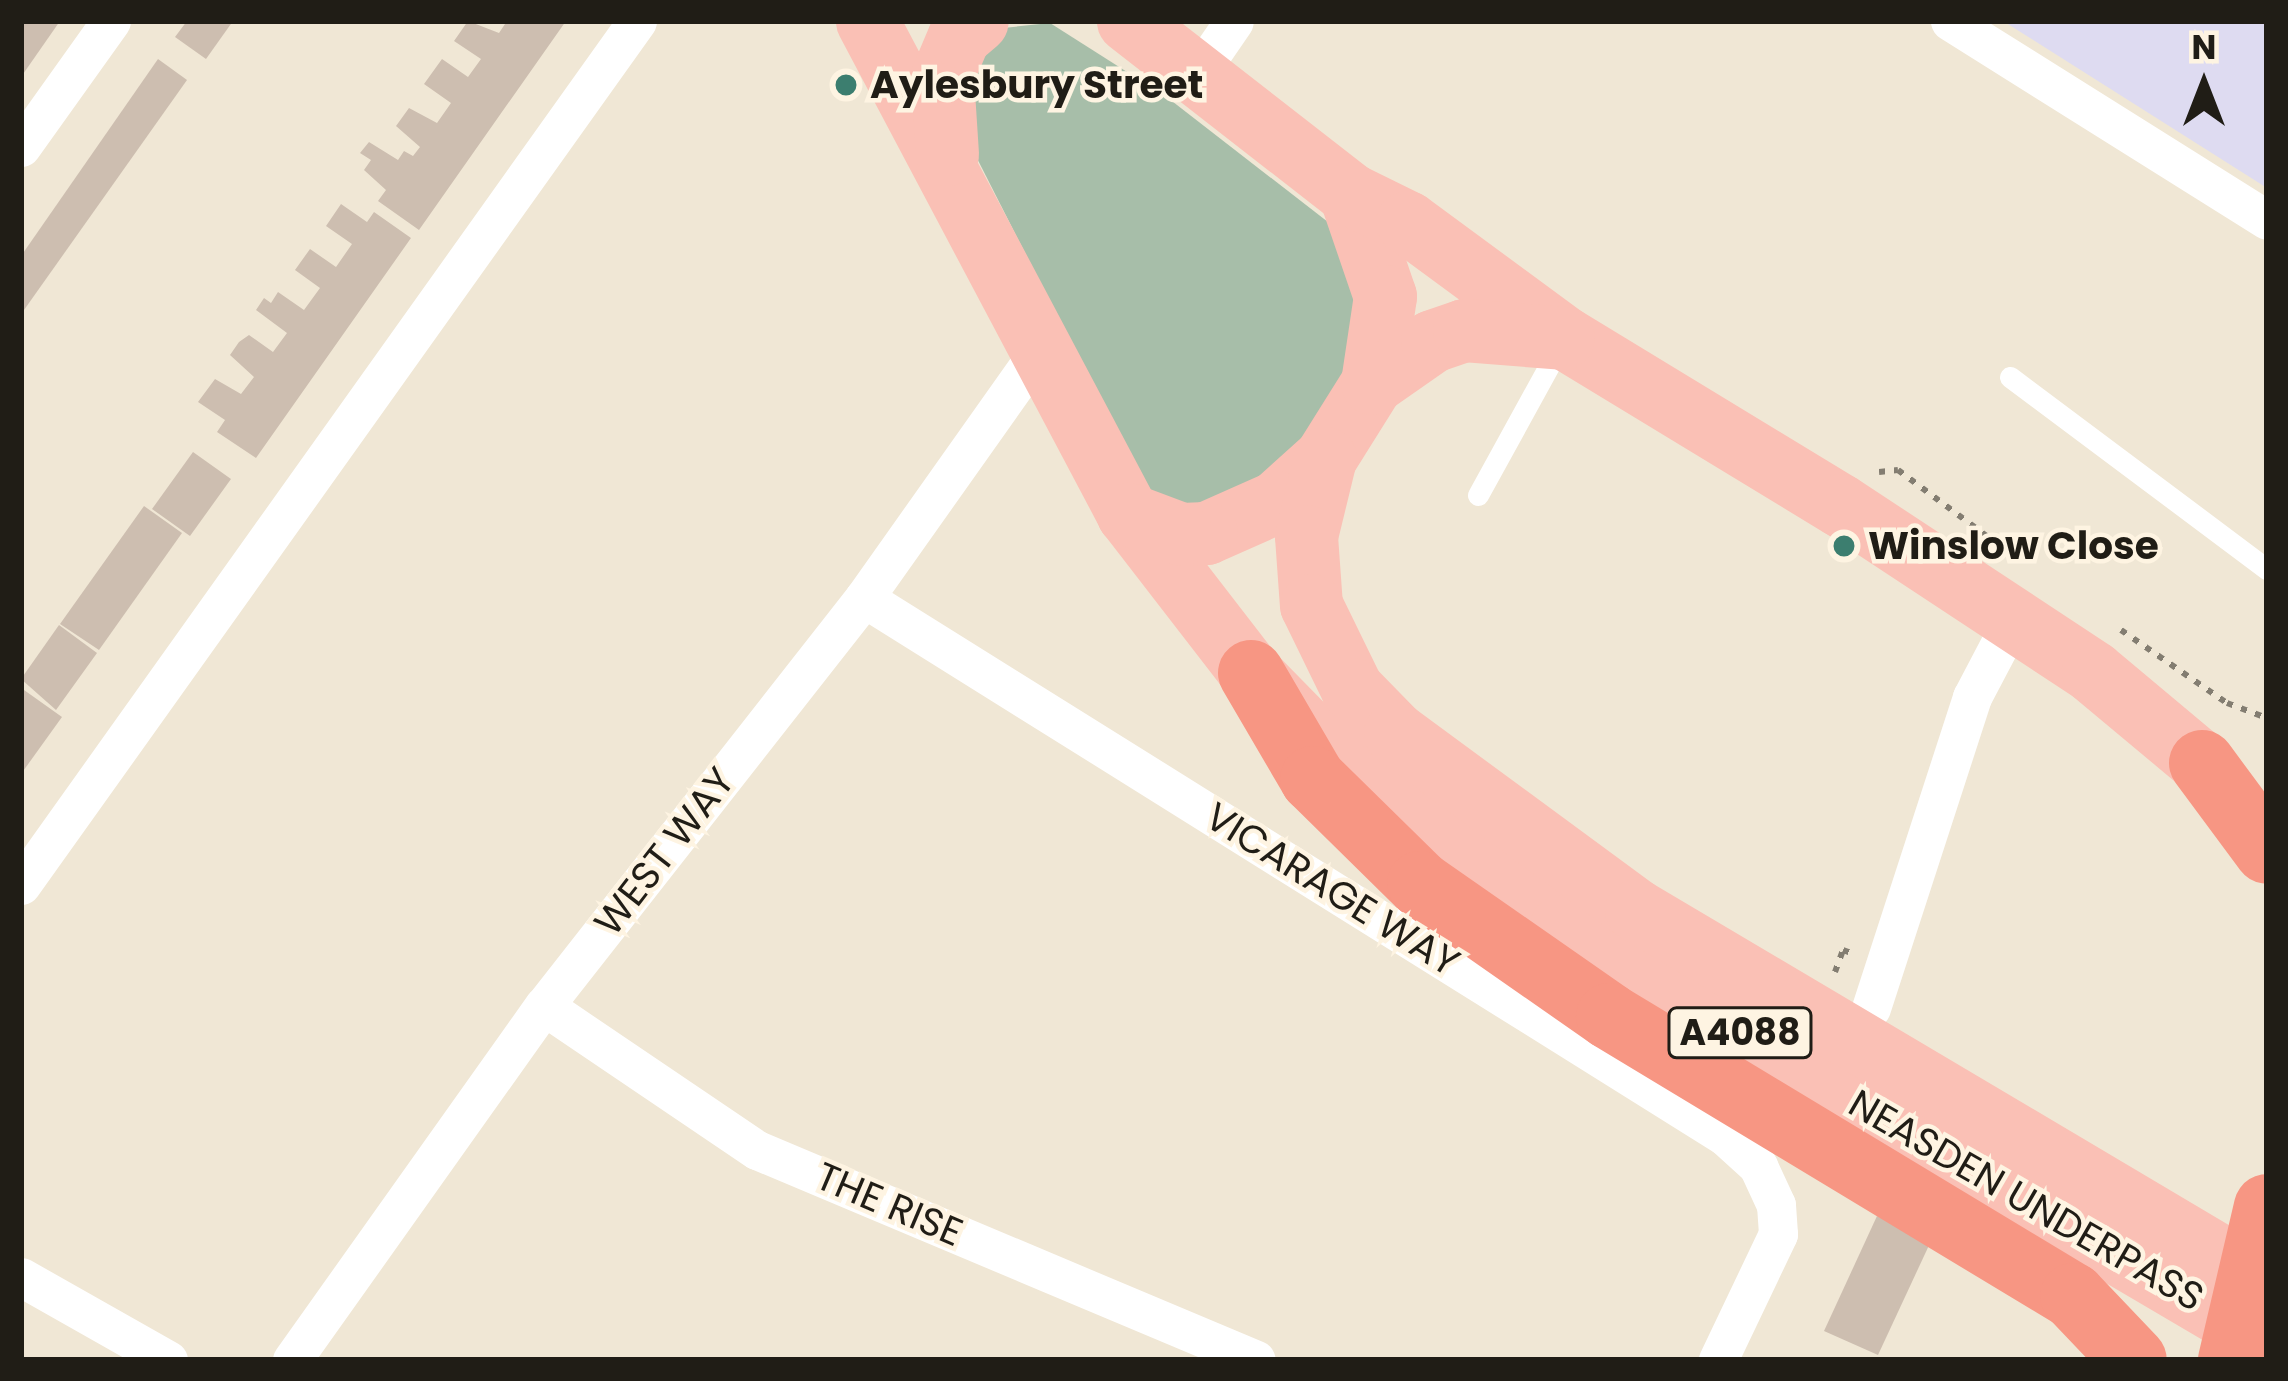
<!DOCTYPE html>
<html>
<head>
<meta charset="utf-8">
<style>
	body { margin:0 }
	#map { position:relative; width:2288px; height:1381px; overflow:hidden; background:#f0e7d5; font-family:Poppins,sans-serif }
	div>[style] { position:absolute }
	.education>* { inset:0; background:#dedbf1 }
	.green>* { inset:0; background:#a7bea9 }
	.building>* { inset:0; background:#cdbeb0 }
	.path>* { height:6px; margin-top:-3px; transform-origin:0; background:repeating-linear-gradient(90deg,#837d71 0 6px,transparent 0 15px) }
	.lane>* { height:21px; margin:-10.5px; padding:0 10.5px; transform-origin:10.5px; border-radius:10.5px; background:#fff }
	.street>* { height:39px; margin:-19.5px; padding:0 19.5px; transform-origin:19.5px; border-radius:19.5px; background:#fff }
	.primary>* { height:63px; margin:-31.5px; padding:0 31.5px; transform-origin:31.5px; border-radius:31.5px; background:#fac0b5 }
	.highway>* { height:66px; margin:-33px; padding:0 33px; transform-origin:33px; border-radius:33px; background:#f79683 }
	.dots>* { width:33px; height:33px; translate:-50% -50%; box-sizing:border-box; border:6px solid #fef4e2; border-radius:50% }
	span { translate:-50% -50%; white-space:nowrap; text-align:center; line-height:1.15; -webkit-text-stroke:9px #fef4e2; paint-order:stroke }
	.shield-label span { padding:3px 9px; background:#fef4e2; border:3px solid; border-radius:9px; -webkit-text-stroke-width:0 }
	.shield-label { font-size:36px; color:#201d16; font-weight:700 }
	.poi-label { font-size:39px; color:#201d16; font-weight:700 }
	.left { translate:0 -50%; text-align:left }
	.street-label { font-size:39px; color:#201d16 }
	.frame { position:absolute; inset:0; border:24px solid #201d16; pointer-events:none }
	.north { position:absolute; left:2144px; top:24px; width:120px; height:120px; -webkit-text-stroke:9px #fef4e2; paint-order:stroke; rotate:0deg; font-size:33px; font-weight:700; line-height:48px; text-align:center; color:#201d16 }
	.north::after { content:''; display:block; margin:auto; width:42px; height:54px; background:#201d16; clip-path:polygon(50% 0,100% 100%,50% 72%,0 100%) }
</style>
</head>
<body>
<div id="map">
	<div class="education">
		<div style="clip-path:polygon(2003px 21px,2267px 21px,2267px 188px)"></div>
	</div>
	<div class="green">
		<div style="clip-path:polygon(1050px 23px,1168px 98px,1346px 236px,1363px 349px,1312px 429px,1247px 493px,1185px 512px,1145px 490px,950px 105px,984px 30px)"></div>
	</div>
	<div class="building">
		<div style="clip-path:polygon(21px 21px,60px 21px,21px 77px)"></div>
		<div style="clip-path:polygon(187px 21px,233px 21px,206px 59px,175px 37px)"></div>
		<div style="clip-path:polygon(468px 21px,499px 33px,507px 21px,566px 21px,419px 230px,378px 201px,386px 190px,364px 170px,371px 160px,360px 153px,369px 142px,398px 160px,404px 151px,413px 156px,420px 147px,396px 126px,409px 108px,437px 123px,451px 103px,424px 84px,442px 59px,468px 77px,481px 59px,454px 41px)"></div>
		<div style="clip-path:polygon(158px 59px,187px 80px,24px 310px,21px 256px)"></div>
		<div style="clip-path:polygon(341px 204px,367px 222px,374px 212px,411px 238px,256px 458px,217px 432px,225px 420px,198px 402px,215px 379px,241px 394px,254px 377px,230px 355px,239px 342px,249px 335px,273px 352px,287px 333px,256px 310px,264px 298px,271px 303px,278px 292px,304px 310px,320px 288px,295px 270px,310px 249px,336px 267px,352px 244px,326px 226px)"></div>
		<div style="clip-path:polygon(193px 452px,231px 479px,190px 536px,152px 509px)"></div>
		<div style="clip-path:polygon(144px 506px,182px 533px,99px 650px,60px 624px)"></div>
		<div style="clip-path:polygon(59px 625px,97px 653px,56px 710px,21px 679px)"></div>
		<div style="clip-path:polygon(24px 690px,62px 717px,21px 774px,21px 693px)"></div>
		<div style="clip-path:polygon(1877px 1216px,1931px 1241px,1878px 1355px,1824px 1331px)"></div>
	</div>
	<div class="path">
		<div style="left:1879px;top:472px;width:19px;rotate:-6deg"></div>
		<div style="left:1898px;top:470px;width:142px;rotate:36.7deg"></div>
		<div style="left:2121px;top:630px;width:129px;rotate:34.6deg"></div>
		<div style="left:2227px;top:703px;width:43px;rotate:20.6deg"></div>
		<div style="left:1835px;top:972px;width:23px;rotate:-70deg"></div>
		<div style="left:1843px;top:950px;width:12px;rotate:20deg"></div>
	</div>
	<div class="lane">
		<div style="left:2010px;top:377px;width:321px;rotate:36.8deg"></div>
		<div style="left:1478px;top:495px;width:172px;rotate:-61.2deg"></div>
	</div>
	<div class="street">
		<div style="left:1950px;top:21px;width:374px;rotate:32.1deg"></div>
		<div style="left:1197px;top:75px;width:65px;rotate:-55.6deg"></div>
		<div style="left:21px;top:147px;width:155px;rotate:-54.5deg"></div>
		<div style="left:864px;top:598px;width:1015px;rotate:32deg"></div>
		<div style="left:1725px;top:1136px;width:45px;rotate:42.3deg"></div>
		<div style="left:1758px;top:1166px;width:43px;rotate:65.2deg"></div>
		<div style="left:1776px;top:1205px;width:29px;rotate:86deg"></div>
		<div style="left:1778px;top:1234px;width:140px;rotate:115.5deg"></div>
		<div style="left:21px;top:885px;width:1061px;rotate:-54.51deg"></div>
		<div style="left:544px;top:1006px;width:257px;rotate:34.1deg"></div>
		<div style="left:757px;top:1150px;width:541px;rotate:22.82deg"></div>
		<div style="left:1871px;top:1008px;width:327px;rotate:-72deg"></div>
		<div style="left:1972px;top:697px;width:88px;rotate:-62.3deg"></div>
		<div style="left:21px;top:1277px;width:169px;rotate:29.5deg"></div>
		<div style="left:292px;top:1360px;width:435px;rotate:-54.6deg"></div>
		<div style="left:544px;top:1006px;width:519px;rotate:-51.89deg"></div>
		<div style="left:864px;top:598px;width:306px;rotate:-54.7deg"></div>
	</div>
	<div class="primary">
		<div style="left:867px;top:21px;width:558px;rotate:62.1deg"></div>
		<div style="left:1128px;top:514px;width:201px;rotate:52.3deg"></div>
		<div style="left:1251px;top:673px;width:81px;rotate:45.5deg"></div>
		<div style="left:1308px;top:731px;width:155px;rotate:40.3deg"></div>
		<div style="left:1426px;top:831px;width:165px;rotate:35.1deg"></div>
		<div style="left:1561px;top:926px;width:819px;rotate:30.45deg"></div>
		<div style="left:1128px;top:21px;width:281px;rotate:37.9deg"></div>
		<div style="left:1350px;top:194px;width:108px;rotate:71.1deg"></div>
		<div style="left:1385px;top:296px;width:88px;rotate:98.5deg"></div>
		<div style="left:1372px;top:383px;width:89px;rotate:122.1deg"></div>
		<div style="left:1325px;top:458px;width:66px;rotate:138.1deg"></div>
		<div style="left:1276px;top:502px;width:77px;rotate:156.1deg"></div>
		<div style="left:1206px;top:533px;width:25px;rotate:178deg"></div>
		<div style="left:1181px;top:534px;width:57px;rotate:-159.3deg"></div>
		<div style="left:947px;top:154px;width:78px;rotate:-93.7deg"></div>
		<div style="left:942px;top:76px;width:43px;rotate:-67deg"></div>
		<div style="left:959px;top:36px;width:23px;rotate:-40deg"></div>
		<div style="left:1350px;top:194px;width:64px;rotate:26.2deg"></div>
		<div style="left:1407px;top:222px;width:196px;rotate:36.3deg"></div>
		<div style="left:1565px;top:338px;width:322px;rotate:31.3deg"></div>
		<div style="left:1840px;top:505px;width:303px;rotate:33.4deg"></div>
		<div style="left:2093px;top:672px;width:142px;rotate:39.9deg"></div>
		<div style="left:1372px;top:383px;width:73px;rotate:-35deg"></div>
		<div style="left:1432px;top:341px;width:34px;rotate:-19deg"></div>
		<div style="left:1464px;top:330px;width:99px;rotate:4.6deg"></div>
		<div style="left:1325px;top:458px;width:80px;rotate:103.7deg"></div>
		<div style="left:1306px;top:536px;width:69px;rotate:85.9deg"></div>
		<div style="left:1311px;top:605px;width:93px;rotate:64deg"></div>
		<div style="left:1352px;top:689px;width:62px;rotate:45.7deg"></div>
		<div style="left:1395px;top:733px;width:299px;rotate:36.3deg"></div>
		<div style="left:1636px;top:910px;width:734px;rotate:30.66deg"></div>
	</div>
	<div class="highway">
		<div style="left:1251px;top:673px;width:123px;rotate:59.7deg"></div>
		<div style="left:1313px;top:779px;width:150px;rotate:44.5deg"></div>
		<div style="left:1420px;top:884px;width:231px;rotate:34.9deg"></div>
		<div style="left:1609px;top:1016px;width:542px;rotate:31.11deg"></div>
		<div style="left:2073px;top:1296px;width:88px;rotate:46.4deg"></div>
		<div style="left:2202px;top:763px;width:109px;rotate:53.5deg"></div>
		<div style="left:2231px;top:1360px;width:157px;rotate:-76.8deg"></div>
	</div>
	<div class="dots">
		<div style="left:846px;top:85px;background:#3c7e6f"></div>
		<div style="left:1844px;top:546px;background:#3c7e6f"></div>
	</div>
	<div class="shield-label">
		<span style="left:1740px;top:1033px">A4088</span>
	</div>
	<div class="poi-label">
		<span class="left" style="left:870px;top:85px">Aylesbury Street</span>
		<span class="left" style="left:1868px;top:546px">Winslow Close</span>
	</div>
	<div class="street-label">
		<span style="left:665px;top:852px;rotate:-52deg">WEST WAY</span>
		<span style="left:1332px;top:890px;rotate:32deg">VICARAGE WAY</span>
		<span style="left:2026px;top:1201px;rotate:30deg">NEASDEN UNDERPASS</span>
		<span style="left:889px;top:1205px;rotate:23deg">THE RISE</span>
	</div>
	<div class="frame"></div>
	<div class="north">N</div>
</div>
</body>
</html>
